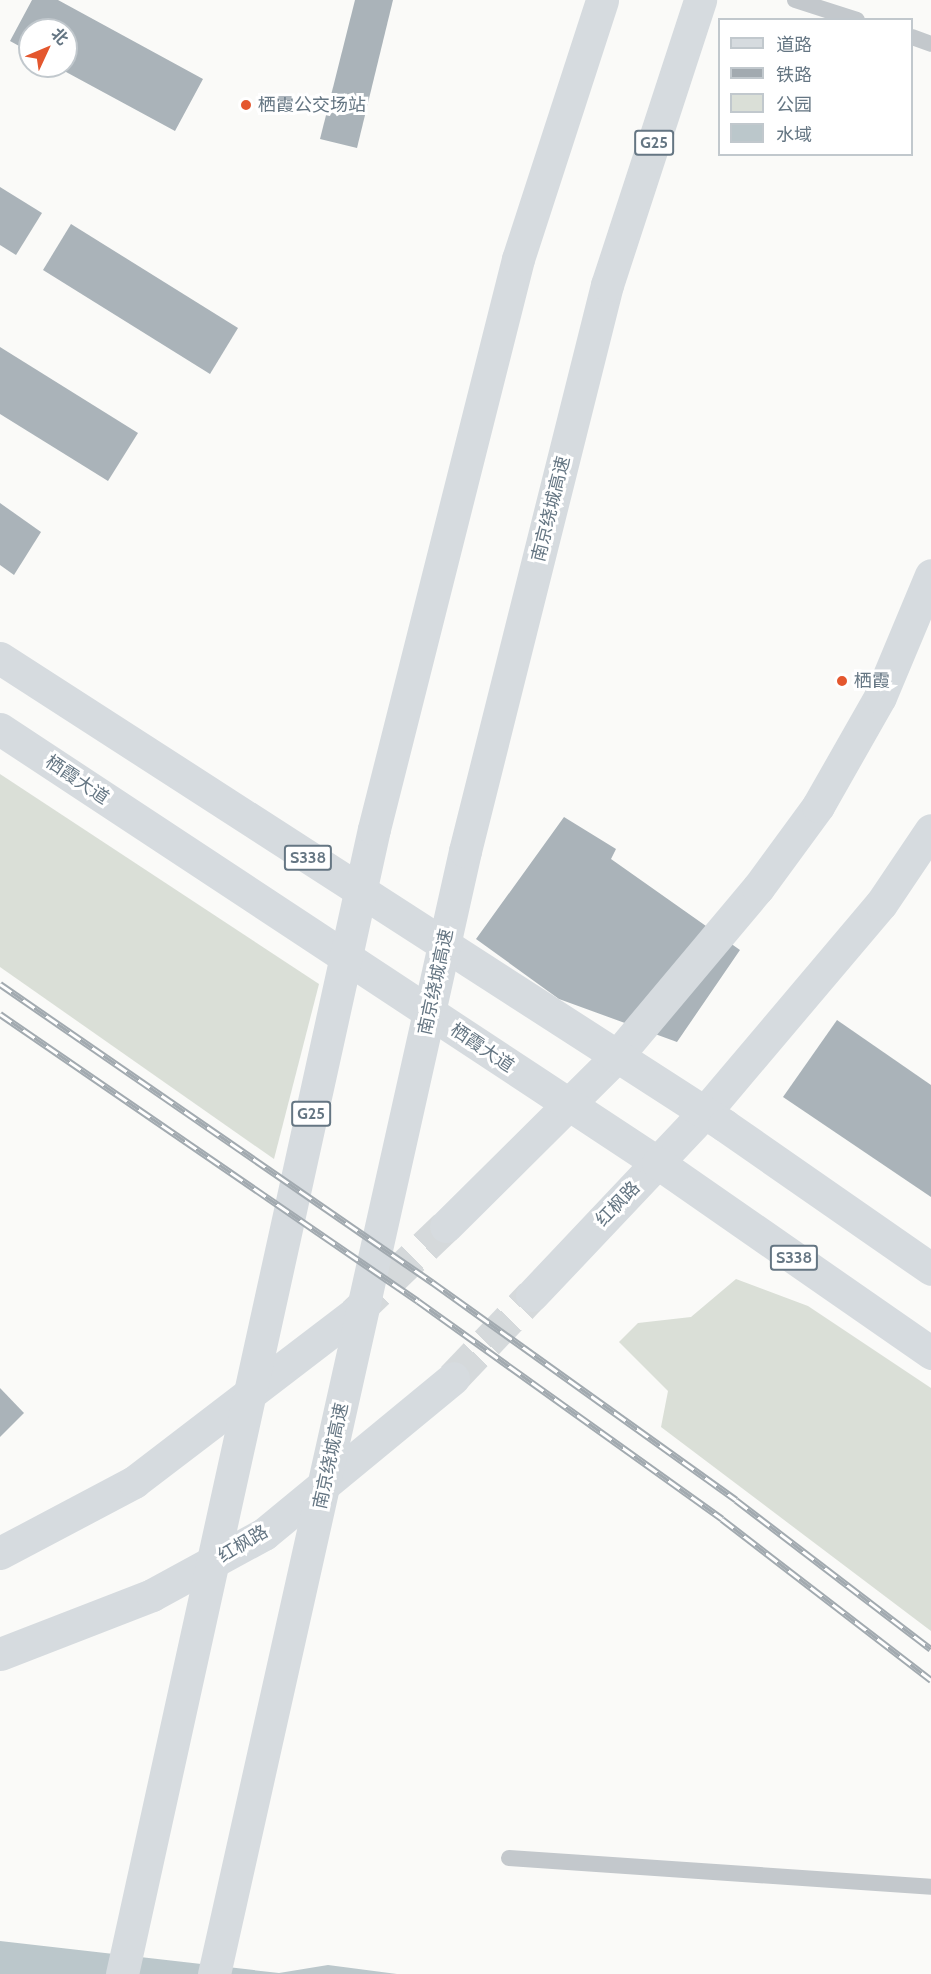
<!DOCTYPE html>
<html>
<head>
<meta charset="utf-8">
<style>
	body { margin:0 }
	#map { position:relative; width:931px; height:1974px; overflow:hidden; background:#fafaf8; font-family:Cabin,"Noto Sans SC",sans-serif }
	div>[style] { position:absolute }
	.green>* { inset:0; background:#dadfd7 }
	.water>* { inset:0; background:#bbc7cb }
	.building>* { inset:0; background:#aab3b9 }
	.secondary-tunnel>* { height:33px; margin-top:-16.5px; transform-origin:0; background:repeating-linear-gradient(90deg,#d5d9db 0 33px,transparent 0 49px) }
	.lane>* { height:16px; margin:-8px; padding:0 8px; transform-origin:8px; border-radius:8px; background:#c3c8cc }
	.secondary>* { height:33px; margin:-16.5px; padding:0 16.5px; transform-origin:16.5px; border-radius:16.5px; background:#d6dbdf }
	.primary>* { height:33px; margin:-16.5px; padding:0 16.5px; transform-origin:16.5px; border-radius:16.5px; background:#d6dbdf }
	.highway>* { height:33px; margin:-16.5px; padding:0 16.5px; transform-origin:16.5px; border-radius:16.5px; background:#d6dbdf }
	.rail>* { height:7px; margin-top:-3.5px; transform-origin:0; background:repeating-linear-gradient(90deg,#fff 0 14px,#a2aab0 0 28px); box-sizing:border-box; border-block:2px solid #a2aab0 }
	.dots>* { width:16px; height:16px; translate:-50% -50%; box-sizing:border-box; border:3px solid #fff; border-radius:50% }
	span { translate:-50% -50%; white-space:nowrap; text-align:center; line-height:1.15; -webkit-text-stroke:6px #fff; paint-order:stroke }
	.shield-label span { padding:2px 4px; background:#fff; border:2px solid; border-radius:4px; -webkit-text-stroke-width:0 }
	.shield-label { font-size:16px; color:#657683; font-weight:700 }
	.poi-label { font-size:18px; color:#657683 }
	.left { translate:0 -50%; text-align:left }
	.street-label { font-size:18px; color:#657683 }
	.legend { position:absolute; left:718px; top:18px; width:195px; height:138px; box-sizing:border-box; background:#fff; border:2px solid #c1c8cd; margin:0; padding:8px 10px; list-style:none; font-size:18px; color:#657683 }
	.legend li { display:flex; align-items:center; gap:12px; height:30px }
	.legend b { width:30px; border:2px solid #c1c8cd }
	.north { position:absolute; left:18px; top:18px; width:60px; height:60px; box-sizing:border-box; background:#fff; border:2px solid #c1c8cd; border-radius:50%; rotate:46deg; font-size:16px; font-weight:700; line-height:24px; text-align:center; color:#657683 }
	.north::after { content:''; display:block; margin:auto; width:21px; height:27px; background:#e4572e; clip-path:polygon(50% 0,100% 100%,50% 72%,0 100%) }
</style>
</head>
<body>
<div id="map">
	<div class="green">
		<div style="clip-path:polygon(0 774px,319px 984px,274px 1159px,0 967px)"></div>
		<div style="clip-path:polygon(736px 1279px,808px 1306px,931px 1388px,931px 1631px,661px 1427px,668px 1391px,619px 1342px,638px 1323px,691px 1317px)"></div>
	</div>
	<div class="water">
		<div style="clip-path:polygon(0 1941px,279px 1973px,328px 1965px,397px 1974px,0 1974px)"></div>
	</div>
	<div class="building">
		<div style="clip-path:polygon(32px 0,58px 0,203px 79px,175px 131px,55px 66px,66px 66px,66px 30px,30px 30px,30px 52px,10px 41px)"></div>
		<div style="clip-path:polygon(355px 0,393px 0,357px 148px,320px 139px)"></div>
		<div style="clip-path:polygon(0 187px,42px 213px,16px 255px,0 245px)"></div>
		<div style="clip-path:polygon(71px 224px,238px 328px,210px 374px,43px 270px)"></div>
		<div style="clip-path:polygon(0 347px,138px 433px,108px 481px,0 414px)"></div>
		<div style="clip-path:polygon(0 503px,41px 532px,14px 575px,0 565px)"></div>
		<div style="clip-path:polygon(564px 817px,616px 849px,611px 859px,740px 950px,677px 1042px,559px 999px,476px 939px)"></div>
		<div style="clip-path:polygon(837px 1020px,931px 1085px,931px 1197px,783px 1097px)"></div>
		<div style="clip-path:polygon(0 1388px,24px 1413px,0 1437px)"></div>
	</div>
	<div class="secondary-tunnel">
		<div style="left:354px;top:1314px;width:127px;rotate:-43.7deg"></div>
		<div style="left:453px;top:1378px;width:115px;rotate:-46.4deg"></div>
	</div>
	<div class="lane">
		<div style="left:795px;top:0;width:65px;rotate:17.9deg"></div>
		<div style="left:912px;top:37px;width:20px;rotate:20deg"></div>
		<div style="left:509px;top:1858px;width:423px;rotate:3.9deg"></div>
	</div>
	<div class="secondary">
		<div style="left:446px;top:1226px;width:240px;rotate:-44.8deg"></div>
		<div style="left:616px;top:1057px;width:221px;rotate:-50deg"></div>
		<div style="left:758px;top:888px;width:102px;rotate:-53.8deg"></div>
		<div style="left:818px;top:806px;width:125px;rotate:-60.4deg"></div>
		<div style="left:880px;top:697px;width:132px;rotate:-67.3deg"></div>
		<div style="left:532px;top:1295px;width:252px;rotate:-46.6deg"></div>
		<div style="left:705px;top:1112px;width:272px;rotate:-49.8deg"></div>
		<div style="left:881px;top:904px;width:89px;rotate:-56deg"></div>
		<div style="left:0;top:1553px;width:152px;rotate:-27.9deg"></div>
		<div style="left:134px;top:1482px;width:277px;rotate:-37.4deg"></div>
		<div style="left:0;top:1654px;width:163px;rotate:-21.2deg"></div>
		<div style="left:152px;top:1595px;width:128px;rotate:-28.6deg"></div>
		<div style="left:264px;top:1534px;width:245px;rotate:-39.5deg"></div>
	</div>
	<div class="primary">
		<div style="left:0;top:658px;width:862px;rotate:32.82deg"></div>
		<div style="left:724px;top:1125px;width:252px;rotate:34.8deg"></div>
		<div style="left:0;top:729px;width:788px;rotate:33.41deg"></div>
		<div style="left:658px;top:1163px;width:333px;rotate:34.8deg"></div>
	</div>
	<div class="highway">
		<div style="left:122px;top:1974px;width:1172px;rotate:-77.59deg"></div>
		<div style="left:374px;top:829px;width:588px;rotate:-75.82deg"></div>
		<div style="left:518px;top:259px;width:272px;rotate:-72deg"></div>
		<div style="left:214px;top:1974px;width:1151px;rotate:-77.4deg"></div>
		<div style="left:465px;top:851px;width:584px;rotate:-75.92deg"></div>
		<div style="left:607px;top:285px;width:300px;rotate:-71.9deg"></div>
	</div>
	<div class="rail">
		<div style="left:0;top:984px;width:525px;rotate:34.6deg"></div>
		<div style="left:432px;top:1282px;width:374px;rotate:35.6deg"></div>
		<div style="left:736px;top:1500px;width:245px;rotate:37.4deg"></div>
		<div style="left:0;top:1014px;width:507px;rotate:34.47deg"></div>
		<div style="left:418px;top:1301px;width:374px;rotate:35.6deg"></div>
		<div style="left:722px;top:1519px;width:264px;rotate:37.6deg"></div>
	</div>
	<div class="dots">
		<div style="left:246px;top:105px;background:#e4572e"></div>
		<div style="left:842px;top:681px;background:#e4572e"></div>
	</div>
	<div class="shield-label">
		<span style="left:654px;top:143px">G25</span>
		<span style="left:308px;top:858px">S338</span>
		<span style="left:311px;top:1114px">G25</span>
		<span style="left:794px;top:1258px">S338</span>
	</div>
	<div class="poi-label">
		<span class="left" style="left:258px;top:105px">栖霞公交场站</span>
		<span class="left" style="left:854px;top:681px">栖霞</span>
	</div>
	<div class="street-label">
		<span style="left:551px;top:509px;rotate:-76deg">南京绕城高速</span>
		<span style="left:77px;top:780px;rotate:34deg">栖霞大道</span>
		<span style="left:436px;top:982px;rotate:-78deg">南京绕城高速</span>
		<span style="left:482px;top:1048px;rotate:34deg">栖霞大道</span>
		<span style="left:618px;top:1204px;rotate:-46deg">红枫路</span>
		<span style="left:331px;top:1456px;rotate:-78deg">南京绕城高速</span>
		<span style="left:243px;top:1544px;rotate:-31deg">红枫路</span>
	</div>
	<ul class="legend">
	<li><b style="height:8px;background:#d6dbdf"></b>道路</li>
	<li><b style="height:8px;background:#a2aab0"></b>铁路</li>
	<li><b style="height:16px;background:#dadfd7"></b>公园</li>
	<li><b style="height:16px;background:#bbc7cb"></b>水域</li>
	</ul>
	<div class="north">北</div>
</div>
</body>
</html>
